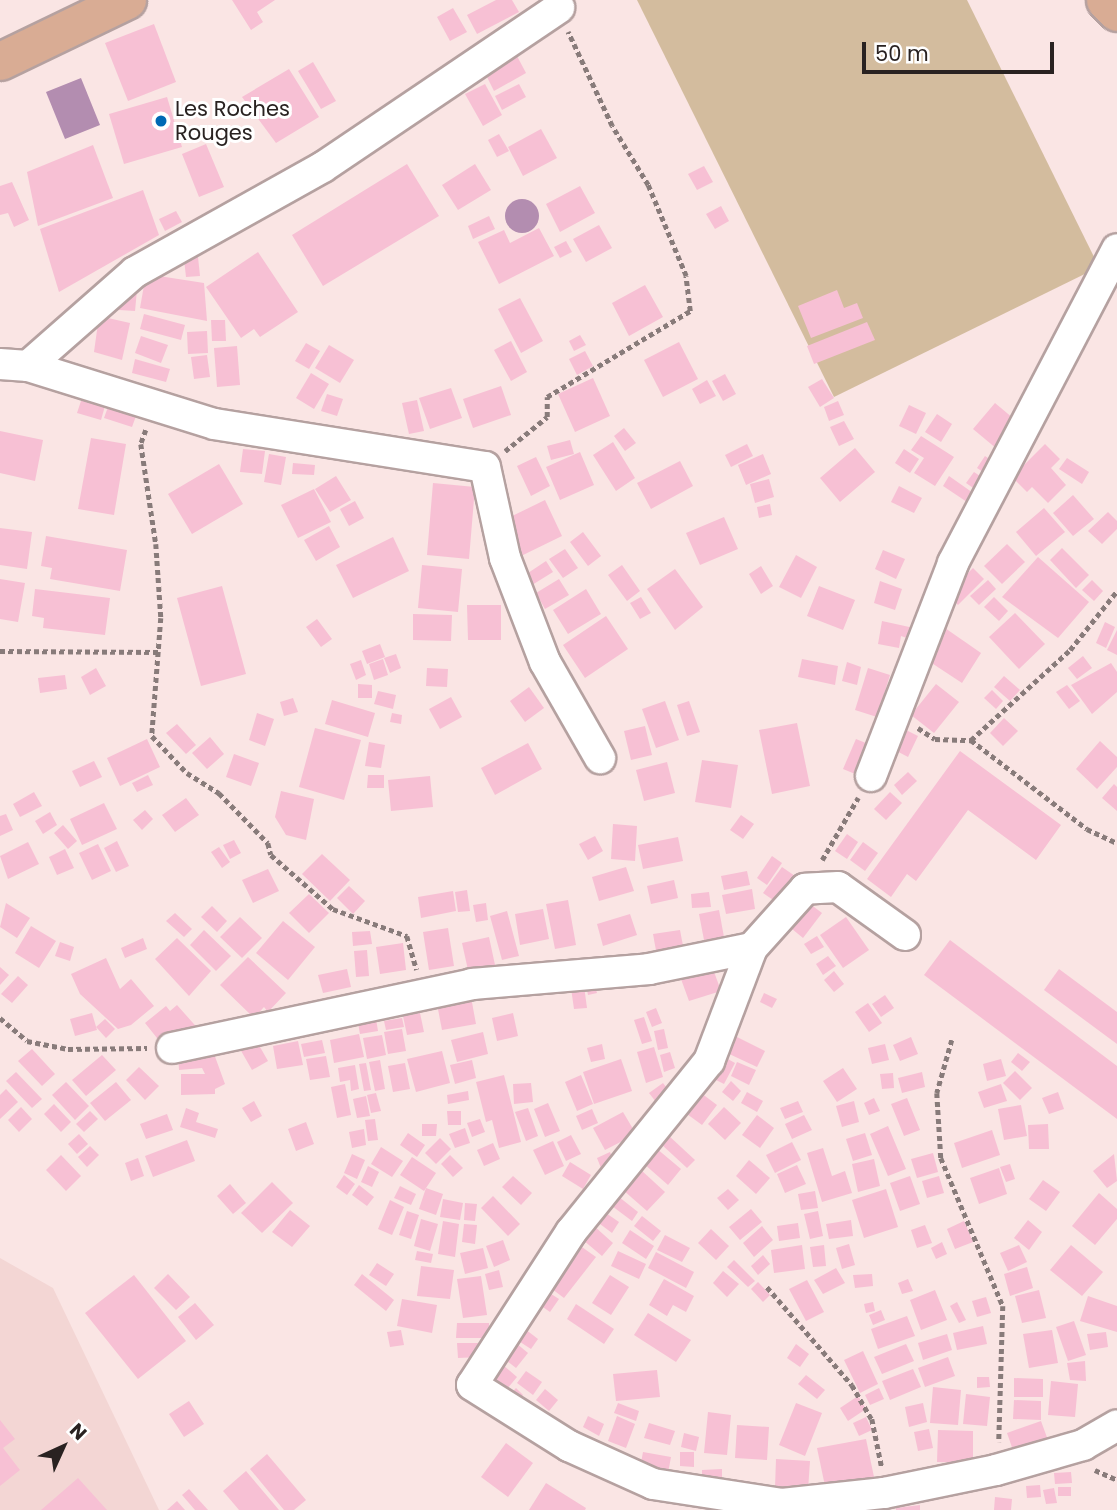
<!DOCTYPE html>
<html>
<head>
<meta charset="utf-8">
<style>
	body { margin:0 }
	#map { position:relative; width:1117px; height:1510px; overflow:hidden; background:#fae5e4; font-family:Poppins,sans-serif }
	div>[style] { position:absolute }
	.built>* { inset:0; background:#f3d6d4 }
	.green>* { inset:0; background:#d3bc9e }
	.water>* { inset:0; background:#b38db0 }
	.round { border-radius:50% }
	.building>* { inset:0; background:#f7c0d4 }
	.path>* { height:4.5px; margin-top:-2.25px; transform-origin:0; background:repeating-linear-gradient(90deg,#887b7a 0 5px,transparent 0 8.5px) }
	.roads { filter:drop-shadow(2px 0 #b5a1a0) drop-shadow(-2px 0 #b5a1a0) drop-shadow(0 2px #b5a1a0) drop-shadow(0 -2px #b5a1a0) }
	.minor>* { height:30px; margin:-15px; padding:0 15px; transform-origin:15px; border-radius:15px; background:#fff }
	.major>* { height:37px; margin:-18.5px; padding:0 18.5px; transform-origin:18.5px; border-radius:18.5px; background:#d9ac94 }
	.dots>* { width:19px; height:19px; translate:-50% -50%; box-sizing:border-box; border:4px solid #fff; border-radius:50% }
	span { translate:-50% -50%; white-space:nowrap; text-align:center; line-height:1.15; -webkit-text-stroke:6px #fff; paint-order:stroke }
	.poi-label { font-size:21px; color:#292221 }
	.left { translate:0 -50%; text-align:left }
	.north { position:absolute; left:28px; top:1412px; width:70px; height:70px; -webkit-text-stroke:5px #fff; paint-order:stroke; rotate:45deg; font-size:19px; font-weight:700; line-height:28px; text-align:center; color:#292221 }
	.north::after { content:''; display:block; margin:auto; width:24px; height:32px; background:#292221; clip-path:polygon(50% 0,100% 100%,50% 72%,0 100%) }
	.scale { position:absolute; left:862px; top:42px; width:192px; height:32px; box-sizing:border-box; border:4px solid #292221; border-top:0; padding-left:9px; font-size:21px; line-height:24px; white-space:nowrap; color:#292221; -webkit-text-stroke:5px #fff; paint-order:stroke }
</style>
</head>
<body>
<div id="map">
	<div class="built">
		<div style="clip-path:polygon(0 1258px,53px 1288px,159px 1510px,0 1510px)"></div>
	</div>
	<div class="green">
		<div style="clip-path:polygon(637px 0,967px 0,1099px 267px,834px 397px)"></div>
	</div>
	<div class="water">
		<div style="clip-path:polygon(81px 78px,100px 125px,65px 139px,46px 92px)"></div>
		<div class="round" style="left:505px;top:199px;width:34px;height:34px"></div>
	</div>
	<div class="building">
		<div style="clip-path:polygon(232px 0,275px 0,257px 12px,263px 22px,251px 30px)"></div>
		<div style="clip-path:polygon(496px 0,512px 0,519px 12px,477px 34px,467px 15px)"></div>
		<div style="clip-path:polygon(453px 8px,467px 32px,450px 41px,437px 17px)"></div>
		<div style="clip-path:polygon(154px 24px,176px 82px,128px 101px,105px 43px)"></div>
		<div style="clip-path:polygon(517px 56px,526px 73px,494px 91px,485px 73px)"></div>
		<div style="clip-path:polygon(313px 62px,336px 101px,321px 109px,298px 71px)"></div>
		<div style="clip-path:polygon(289px 69px,319px 117px,276px 143px,242px 97px)"></div>
		<div style="clip-path:polygon(485px 84px,502px 115px,483px 126px,465px 94px)"></div>
		<div style="clip-path:polygon(519px 84px,526px 97px,502px 110px,495px 96px)"></div>
		<div style="clip-path:polygon(167px 97px,182px 147px,124px 164px,109px 114px)"></div>
		<div style="clip-path:polygon(541px 129px,557px 158px,523px 176px,508px 147px)"></div>
		<div style="clip-path:polygon(499px 134px,509px 151px,497px 157px,488px 140px)"></div>
		<div style="clip-path:polygon(206px 144px,224px 187px,199px 197px,182px 154px)"></div>
		<div style="clip-path:polygon(93px 145px,113px 198px,38px 226px,27px 172px)"></div>
		<div style="clip-path:polygon(407px 164px,439px 216px,323px 286px,292px 235px)"></div>
		<div style="clip-path:polygon(475px 164px,491px 190px,458px 210px,442px 185px)"></div>
		<div style="clip-path:polygon(704px 166px,713px 182px,697px 190px,688px 174px)"></div>
		<div style="clip-path:polygon(12px 182px,29px 220px,14px 227px,8px 213px,0 215px,0 186px)"></div>
		<div style="clip-path:polygon(580px 186px,595px 213px,560px 232px,546px 204px)"></div>
		<div style="clip-path:polygon(143px 190px,159px 235px,59px 292px,40px 229px)"></div>
		<div style="clip-path:polygon(721px 206px,729px 221px,715px 229px,706px 214px)"></div>
		<div style="clip-path:polygon(176px 211px,182px 222px,165px 231px,159px 219px)"></div>
		<div style="clip-path:polygon(489px 216px,495px 229px,473px 239px,468px 226px)"></div>
		<div style="clip-path:polygon(599px 225px,612px 248px,586px 262px,573px 239px)"></div>
		<div style="clip-path:polygon(539px 228px,554px 256px,499px 284px,478px 242px,504px 230px,510px 243px)"></div>
		<div style="clip-path:polygon(566px 241px,572px 252px,560px 258px,554px 247px)"></div>
		<div style="clip-path:polygon(258px 252px,298px 312px,260px 337px,254px 329px,241px 338px,206px 287px)"></div>
		<div style="clip-path:polygon(198px 257px,200px 276px,186px 277px,184px 259px)"></div>
		<div style="clip-path:polygon(146px 274px,204px 283px,207px 321px,140px 308px)"></div>
		<div style="clip-path:polygon(645px 285px,663px 317px,629px 336px,612px 303px)"></div>
		<div style="clip-path:polygon(137px 290px,135px 311px,119px 310px,119px 298px)"></div>
		<div style="clip-path:polygon(837px 290px,844px 308px,857px 303px,863px 318px,811px 338px,798px 306px)"></div>
		<div style="clip-path:polygon(520px 298px,543px 341px,521px 353px,498px 309px)"></div>
		<div style="clip-path:polygon(144px 314px,185px 325px,181px 340px,140px 329px)"></div>
		<div style="clip-path:polygon(99px 316px,130px 323px,122px 360px,94px 352px)"></div>
		<div style="clip-path:polygon(211px 320px,225px 320px,226px 341px,212px 341px)"></div>
		<div style="clip-path:polygon(867px 322px,875px 340px,814px 364px,807px 346px)"></div>
		<div style="clip-path:polygon(207px 331px,208px 353px,188px 354px,187px 332px)"></div>
		<div style="clip-path:polygon(580px 335px,586px 345px,574px 351px,569px 341px)"></div>
		<div style="clip-path:polygon(141px 336px,168px 345px,161px 363px,135px 353px)"></div>
		<div style="clip-path:polygon(511px 341px,527px 372px,511px 381px,494px 350px)"></div>
		<div style="clip-path:polygon(679px 342px,698px 379px,663px 397px,644px 360px)"></div>
		<div style="clip-path:polygon(306px 343px,320px 351px,309px 369px,295px 361px)"></div>
		<div style="clip-path:polygon(329px 345px,354px 360px,340px 383px,315px 368px)"></div>
		<div style="clip-path:polygon(237px 346px,240px 385px,217px 387px,214px 348px)"></div>
		<div style="clip-path:polygon(585px 351px,593px 366px,577px 375px,569px 359px)"></div>
		<div style="clip-path:polygon(207px 355px,210px 377px,194px 379px,191px 357px)"></div>
		<div style="clip-path:polygon(135px 359px,170px 369px,166px 382px,132px 373px)"></div>
		<div style="clip-path:polygon(311px 373px,329px 384px,314px 409px,296px 398px)"></div>
		<div style="clip-path:polygon(725px 374px,736px 394px,723px 401px,712px 381px)"></div>
		<div style="clip-path:polygon(593px 378px,610px 416px,575px 432px,558px 394px)"></div>
		<div style="clip-path:polygon(822px 379px,834px 398px,820px 407px,808px 387px)"></div>
		<div style="clip-path:polygon(707px 380px,716px 396px,700px 404px,692px 389px)"></div>
		<div style="clip-path:polygon(501px 386px,511px 415px,473px 428px,463px 399px)"></div>
		<div style="clip-path:polygon(451px 388px,462px 418px,430px 429px,419px 398px)"></div>
		<div style="clip-path:polygon(84px 392px,107px 399px,101px 420px,77px 413px)"></div>
		<div style="clip-path:polygon(327px 394px,343px 399px,337px 416px,321px 411px)"></div>
		<div style="clip-path:polygon(112px 396px,140px 405px,132px 427px,104px 418px)"></div>
		<div style="clip-path:polygon(417px 400px,424px 431px,409px 434px,402px 403px)"></div>
		<div style="clip-path:polygon(838px 401px,844px 415px,829px 421px,824px 407px)"></div>
		<div style="clip-path:polygon(995px 403px,1019px 423px,997px 449px,973px 429px)"></div>
		<div style="clip-path:polygon(909px 405px,926px 413px,916px 434px,899px 426px)"></div>
		<div style="clip-path:polygon(937px 414px,952px 424px,941px 442px,925px 432px)"></div>
		<div style="clip-path:polygon(844px 421px,854px 439px,839px 446px,830px 427px)"></div>
		<div style="clip-path:polygon(624px 428px,636px 443px,625px 451px,614px 436px)"></div>
		<div style="clip-path:polygon(0 431px,43px 440px,35px 481px,0 473px)"></div>
		<div style="clip-path:polygon(921px 436px,954px 457px,935px 486px,914px 473px,924px 458px,911px 450px)"></div>
		<div style="clip-path:polygon(91px 438px,126px 444px,114px 515px,78px 509px)"></div>
		<div style="clip-path:polygon(570px 440px,574px 454px,551px 460px,547px 446px)"></div>
		<div style="clip-path:polygon(613px 442px,635px 478px,616px 491px,593px 455px)"></div>
		<div style="clip-path:polygon(747px 444px,753px 456px,731px 467px,725px 455px)"></div>
		<div style="clip-path:polygon(1045px 444px,1060px 459px,1051px 468px,1066px 485px,1048px 503px,1032px 487px,1027px 492px,1012px 477px)"></div>
		<div style="clip-path:polygon(855px 448px,875px 472px,840px 502px,820px 478px)"></div>
		<div style="clip-path:polygon(243px 449px,265px 451px,262px 474px,240px 472px)"></div>
		<div style="clip-path:polygon(904px 449px,919px 459px,910px 473px,895px 463px)"></div>
		<div style="clip-path:polygon(580px 452px,594px 485px,560px 500px,546px 467px)"></div>
		<div style="clip-path:polygon(269px 454px,286px 457px,281px 485px,264px 482px)"></div>
		<div style="clip-path:polygon(763px 454px,771px 474px,746px 485px,738px 465px)"></div>
		<div style="clip-path:polygon(985px 456px,994px 462px,986px 474px,977px 468px)"></div>
		<div style="clip-path:polygon(536px 457px,550px 486px,531px 496px,517px 466px)"></div>
		<div style="clip-path:polygon(1067px 458px,1089px 472px,1082px 484px,1059px 469px)"></div>
		<div style="clip-path:polygon(680px 461px,693px 486px,651px 509px,637px 483px)"></div>
		<div style="clip-path:polygon(293px 463px,315px 465px,314px 475px,292px 474px)"></div>
		<div style="clip-path:polygon(219px 464px,243px 504px,192px 534px,168px 494px)"></div>
		<div style="clip-path:polygon(974px 472px,986px 480px,979px 492px,966px 483px)"></div>
		<div style="clip-path:polygon(336px 476px,351px 500px,330px 512px,315px 489px)"></div>
		<div style="clip-path:polygon(949px 476px,976px 495px,970px 504px,943px 486px)"></div>
		<div style="clip-path:polygon(769px 479px,774px 497px,755px 503px,750px 484px)"></div>
		<div style="clip-path:polygon(433px 483px,475px 487px,469px 559px,427px 555px)"></div>
		<div style="clip-path:polygon(899px 486px,922px 498px,914px 513px,891px 502px)"></div>
		<div style="clip-path:polygon(314px 489px,331px 522px,298px 538px,281px 505px)"></div>
		<div style="clip-path:polygon(1073px 495px,1094px 519px,1073px 536px,1053px 513px)"></div>
		<div style="clip-path:polygon(545px 500px,562px 536px,521px 556px,504px 520px)"></div>
		<div style="clip-path:polygon(355px 501px,364px 518px,349px 526px,340px 509px)"></div>
		<div style="clip-path:polygon(770px 504px,772px 515px,759px 518px,757px 507px)"></div>
		<div style="clip-path:polygon(1044px 508px,1065px 532px,1036px 556px,1016px 532px)"></div>
		<div style="clip-path:polygon(1108px 512px,1117px 521px,1117px 529px,1102px 544px,1088px 531px)"></div>
		<div style="clip-path:polygon(724px 517px,738px 549px,700px 565px,686px 533px)"></div>
		<div style="clip-path:polygon(329px 526px,340px 547px,316px 561px,304px 540px)"></div>
		<div style="clip-path:polygon(0 528px,32px 532px,27px 569px,0 565px)"></div>
		<div style="clip-path:polygon(583px 532px,601px 556px,588px 566px,570px 542px)"></div>
		<div style="clip-path:polygon(46px 536px,127px 550px,120px 591px,50px 579px,52px 568px,41px 566px)"></div>
		<div style="clip-path:polygon(393px 537px,409px 571px,353px 598px,336px 565px)"></div>
		<div style="clip-path:polygon(1007px 544px,1025px 562px,1002px 584px,984px 566px)"></div>
		<div style="clip-path:polygon(1062px 548px,1089px 575px,1076px 588px,1050px 560px)"></div>
		<div style="clip-path:polygon(565px 549px,578px 568px,563px 578px,549px 559px)"></div>
		<div style="clip-path:polygon(883px 550px,905px 559px,896px 579px,875px 569px)"></div>
		<div style="clip-path:polygon(796px 555px,817px 567px,801px 598px,779px 587px)"></div>
		<div style="clip-path:polygon(1038px 557px,1089px 602px,1058px 638px,1002px 597px)"></div>
		<div style="clip-path:polygon(546px 561px,553px 572px,532px 585px,525px 575px)"></div>
		<div style="clip-path:polygon(422px 565px,462px 569px,458px 612px,418px 608px)"></div>
		<div style="clip-path:polygon(622px 565px,640px 591px,627px 601px,608px 575px)"></div>
		<div style="clip-path:polygon(761px 566px,773px 586px,761px 594px,749px 574px)"></div>
		<div style="clip-path:polygon(973px 568px,984px 579px,958px 605px,947px 594px)"></div>
		<div style="clip-path:polygon(675px 569px,703px 607px,675px 630px,647px 589px)"></div>
		<div style="clip-path:polygon(0 579px,25px 583px,18px 622px,0 619px)"></div>
		<div style="clip-path:polygon(559px 579px,569px 595px,545px 609px,536px 593px)"></div>
		<div style="clip-path:polygon(988px 580px,996px 589px,979px 605px,970px 596px)"></div>
		<div style="clip-path:polygon(1092px 580px,1103px 591px,1094px 601px,1082px 590px)"></div>
		<div style="clip-path:polygon(880px 581px,902px 589px,895px 610px,874px 603px)"></div>
		<div style="clip-path:polygon(222px 586px,246px 674px,201px 686px,177px 598px)"></div>
		<div style="clip-path:polygon(819px 586px,855px 600px,843px 630px,807px 616px)"></div>
		<div style="clip-path:polygon(35px 589px,110px 598px,105px 635px,43px 628px,44px 618px,32px 616px)"></div>
		<div style="clip-path:polygon(586px 589px,601px 614px,568px 634px,553px 610px)"></div>
		<div style="clip-path:polygon(641px 597px,651px 613px,640px 619px,630px 603px)"></div>
		<div style="clip-path:polygon(994px 597px,1008px 611px,999px 621px,984px 607px)"></div>
		<div style="clip-path:polygon(467px 605px,501px 605px,501px 640px,468px 640px)"></div>
		<div style="clip-path:polygon(1015px 613px,1045px 644px,1019px 669px,989px 637px)"></div>
		<div style="clip-path:polygon(413px 614px,452px 615px,451px 641px,413px 640px)"></div>
		<div style="clip-path:polygon(606px 616px,628px 649px,585px 678px,563px 645px)"></div>
		<div style="clip-path:polygon(317px 619px,332px 639px,321px 647px,306px 627px)"></div>
		<div style="clip-path:polygon(882px 621px,914px 628px,910px 639px,901px 636px,899px 648px,878px 644px)"></div>
		<div style="clip-path:polygon(1105px 622px,1115px 627px,1106px 648px,1096px 643px)"></div>
		<div style="clip-path:polygon(945px 628px,981px 653px,962px 683px,924px 658px)"></div>
		<div style="clip-path:polygon(1117px 630px,1117px 655px,1107px 650px)"></div>
		<div style="clip-path:polygon(380px 644px,385px 657px,367px 664px,362px 651px)"></div>
		<div style="clip-path:polygon(396px 654px,401px 668px,390px 673px,384px 658px)"></div>
		<div style="clip-path:polygon(1083px 656px,1092px 668px,1077px 679px,1068px 668px)"></div>
		<div style="clip-path:polygon(383px 659px,388px 675px,374px 680px,369px 664px)"></div>
		<div style="clip-path:polygon(802px 659px,838px 666px,835px 685px,798px 677px)"></div>
		<div style="clip-path:polygon(361px 660px,366px 675px,356px 680px,350px 664px)"></div>
		<div style="clip-path:polygon(847px 662px,861px 667px,857px 685px,842px 681px)"></div>
		<div style="clip-path:polygon(1111px 663px,1117px 672px,1117px 692px,1092px 714px,1071px 685px)"></div>
		<div style="clip-path:polygon(96px 668px,106px 686px,90px 695px,81px 677px)"></div>
		<div style="clip-path:polygon(427px 668px,448px 669px,447px 687px,426px 686px)"></div>
		<div style="clip-path:polygon(868px 668px,890px 675px,877px 717px,855px 710px)"></div>
		<div style="clip-path:polygon(65px 675px,67px 689px,40px 693px,38px 678px)"></div>
		<div style="clip-path:polygon(1004px 676px,1020px 690px,1010px 701px,994px 687px)"></div>
		<div style="clip-path:polygon(358px 684px,372px 685px,372px 698px,358px 698px)"></div>
		<div style="clip-path:polygon(936px 684px,959px 702px,934px 733px,911px 715px)"></div>
		<div style="clip-path:polygon(1067px 685px,1080px 701px,1069px 709px,1056px 692px)"></div>
		<div style="clip-path:polygon(529px 687px,544px 708px,525px 722px,510px 701px)"></div>
		<div style="clip-path:polygon(992px 690px,1003px 701px,996px 709px,984px 698px)"></div>
		<div style="clip-path:polygon(378px 691px,396px 695px,393px 709px,374px 704px)"></div>
		<div style="clip-path:polygon(451px 697px,462px 717px,440px 729px,429px 709px)"></div>
		<div style="clip-path:polygon(293px 698px,298px 712px,284px 716px,280px 702px)"></div>
		<div style="clip-path:polygon(332px 700px,375px 713px,368px 737px,325px 724px)"></div>
		<div style="clip-path:polygon(665px 701px,679px 740px,656px 748px,642px 709px)"></div>
		<div style="clip-path:polygon(689px 701px,700px 732px,687px 736px,677px 705px)"></div>
		<div style="clip-path:polygon(257px 713px,274px 719px,265px 746px,249px 740px)"></div>
		<div style="clip-path:polygon(392px 713px,402px 715px,401px 724px,390px 722px)"></div>
		<div style="clip-path:polygon(1004px 718px,1018px 731px,1003px 746px,990px 733px)"></div>
		<div style="clip-path:polygon(797px 723px,810px 786px,772px 794px,759px 730px)"></div>
		<div style="clip-path:polygon(177px 724px,196px 745px,186px 754px,166px 733px)"></div>
		<div style="clip-path:polygon(645px 726px,652px 755px,631px 760px,624px 731px)"></div>
		<div style="clip-path:polygon(900px 727px,918px 736px,908px 757px,889px 747px)"></div>
		<div style="clip-path:polygon(315px 728px,361px 740px,344px 800px,299px 787px)"></div>
		<div style="clip-path:polygon(210px 737px,224px 754px,207px 769px,192px 753px)"></div>
		<div style="clip-path:polygon(147px 739px,160px 767px,120px 786px,107px 758px)"></div>
		<div style="clip-path:polygon(856px 739px,873px 746px,860px 776px,843px 769px)"></div>
		<div style="clip-path:polygon(1100px 741px,1117px 757px,1117px 767px,1097px 789px,1076px 769px)"></div>
		<div style="clip-path:polygon(369px 742px,385px 745px,381px 768px,365px 766px)"></div>
		<div style="clip-path:polygon(528px 743px,542px 769px,495px 795px,481px 768px)"></div>
		<div style="clip-path:polygon(960px 751px,1061px 825px,1036px 860px,968px 810px,916px 881px,907px 874px,891px 897px,867px 879px)"></div>
		<div style="clip-path:polygon(234px 754px,259px 763px,251px 786px,226px 777px)"></div>
		<div style="clip-path:polygon(702px 760px,738px 765px,731px 808px,695px 802px)"></div>
		<div style="clip-path:polygon(94px 761px,102px 777px,80px 787px,72px 771px)"></div>
		<div style="clip-path:polygon(667px 762px,675px 793px,644px 801px,636px 770px)"></div>
		<div style="clip-path:polygon(908px 772px,917px 781px,902px 795px,894px 785px)"></div>
		<div style="clip-path:polygon(148px 775px,153px 785px,137px 792px,132px 783px)"></div>
		<div style="clip-path:polygon(368px 775px,384px 775px,384px 788px,367px 788px)"></div>
		<div style="clip-path:polygon(430px 776px,433px 807px,391px 811px,388px 780px)"></div>
		<div style="clip-path:polygon(1114px 784px,1117px 787px,1117px 811px,1102px 798px)"></div>
		<div style="clip-path:polygon(281px 791px,314px 799px,306px 840px,286px 835px,275px 817px)"></div>
		<div style="clip-path:polygon(34px 792px,42px 806px,20px 817px,13px 804px)"></div>
		<div style="clip-path:polygon(890px 792px,902px 803px,886px 820px,874px 809px)"></div>
		<div style="clip-path:polygon(186px 798px,199px 815px,175px 832px,162px 815px)"></div>
		<div style="clip-path:polygon(104px 803px,117px 829px,82px 845px,70px 819px)"></div>
		<div style="clip-path:polygon(145px 810px,153px 819px,142px 830px,133px 820px)"></div>
		<div style="clip-path:polygon(50px 812px,57px 825px,43px 834px,35px 821px)"></div>
		<div style="clip-path:polygon(6px 814px,13px 830px,0 836px,0 816px)"></div>
		<div style="clip-path:polygon(741px 815px,754px 824px,743px 839px,730px 830px)"></div>
		<div style="clip-path:polygon(613px 824px,637px 826px,635px 861px,611px 859px)"></div>
		<div style="clip-path:polygon(63px 825px,77px 841px,68px 849px,54px 833px)"></div>
		<div style="clip-path:polygon(847px 834px,858px 842px,847px 859px,835px 851px)"></div>
		<div style="clip-path:polygon(595px 836px,603px 851px,588px 860px,579px 844px)"></div>
		<div style="clip-path:polygon(678px 837px,683px 861px,643px 869px,638px 845px)"></div>
		<div style="clip-path:polygon(234px 840px,241px 853px,230px 859px,223px 845px)"></div>
		<div style="clip-path:polygon(117px 841px,129px 866px,116px 872px,104px 848px)"></div>
		<div style="clip-path:polygon(28px 842px,39px 864px,8px 879px,0 856px)"></div>
		<div style="clip-path:polygon(863px 842px,878px 853px,865px 871px,850px 860px)"></div>
		<div style="clip-path:polygon(98px 844px,111px 871px,92px 880px,79px 853px)"></div>
		<div style="clip-path:polygon(219px 847px,230px 862px,222px 868px,211px 852px)"></div>
		<div style="clip-path:polygon(65px 849px,74px 868px,57px 875px,49px 857px)"></div>
		<div style="clip-path:polygon(322px 854px,350px 880px,330px 901px,302px 874px)"></div>
		<div style="clip-path:polygon(772px 856px,782px 863px,767px 885px,757px 878px)"></div>
		<div style="clip-path:polygon(626px 867px,634px 891px,599px 901px,592px 877px)"></div>
		<div style="clip-path:polygon(782px 867px,795px 876px,776px 902px,763px 893px)"></div>
		<div style="clip-path:polygon(268px 869px,279px 891px,253px 903px,242px 880px)"></div>
		<div style="clip-path:polygon(747px 871px,750px 885px,724px 890px,721px 876px)"></div>
		<div style="clip-path:polygon(674px 880px,678px 898px,651px 904px,647px 886px)"></div>
		<div style="clip-path:polygon(349px 886px,365px 901px,353px 914px,337px 898px)"></div>
		<div style="clip-path:polygon(752px 889px,755px 909px,726px 914px,722px 895px)"></div>
		<div style="clip-path:polygon(467px 890px,470px 911px,458px 912px,455px 892px)"></div>
		<div style="clip-path:polygon(453px 891px,456px 911px,421px 918px,418px 897px)"></div>
		<div style="clip-path:polygon(709px 892px,711px 907px,692px 908px,691px 894px)"></div>
		<div style="clip-path:polygon(309px 894px,329px 913px,309px 933px,289px 913px)"></div>
		<div style="clip-path:polygon(568px 900px,576px 945px,555px 949px,546px 904px)"></div>
		<div style="clip-path:polygon(805px 900px,822px 913px,803px 938px,786px 924px)"></div>
		<div style="clip-path:polygon(6px 903px,30px 918px,17px 938px,0 927px)"></div>
		<div style="clip-path:polygon(486px 903px,488px 920px,476px 922px,473px 905px)"></div>
		<div style="clip-path:polygon(212px 906px,227px 921px,217px 932px,201px 917px)"></div>
		<div style="clip-path:polygon(543px 909px,549px 939px,520px 945px,515px 914px)"></div>
		<div style="clip-path:polygon(719px 910px,724px 937px,704px 940px,699px 914px)"></div>
		<div style="clip-path:polygon(507px 911px,519px 956px,502px 960px,490px 916px)"></div>
		<div style="clip-path:polygon(175px 913px,192px 929px,184px 937px,166px 921px)"></div>
		<div style="clip-path:polygon(630px 914px,637px 935px,603px 946px,597px 924px)"></div>
		<div style="clip-path:polygon(240px 917px,262px 938px,242px 958px,220px 937px)"></div>
		<div style="clip-path:polygon(846px 917px,869px 950px,843px 968px,820px 935px)"></div>
		<div style="clip-path:polygon(283px 921px,315px 947px,288px 980px,256px 953px)"></div>
		<div style="clip-path:polygon(31px 926px,56px 941px,39px 968px,15px 953px)"></div>
		<div style="clip-path:polygon(448px 928px,454px 966px,429px 970px,423px 932px)"></div>
		<div style="clip-path:polygon(204px 930px,231px 956px,216px 971px,190px 945px)"></div>
		<div style="clip-path:polygon(680px 930px,684px 951px,657px 956px,653px 934px)"></div>
		<div style="clip-path:polygon(370px 931px,372px 944px,353px 946px,352px 932px)"></div>
		<div style="clip-path:polygon(817px 936px,824px 947px,811px 954px,804px 944px)"></div>
		<div style="clip-path:polygon(489px 937px,495px 965px,468px 970px,462px 943px)"></div>
		<div style="clip-path:polygon(143px 938px,147px 949px,125px 958px,121px 948px)"></div>
		<div style="clip-path:polygon(177px 938px,211px 971px,189px 996px,155px 959px)"></div>
		<div style="clip-path:polygon(950px 940px,1117px 1066px,1117px 1119px,924px 975px)"></div>
		<div style="clip-path:polygon(60px 942px,74px 947px,70px 961px,55px 956px)"></div>
		<div style="clip-path:polygon(403px 943px,406px 970px,380px 974px,376px 947px)"></div>
		<div style="clip-path:polygon(367px 950px,369px 976px,356px 977px,354px 951px)"></div>
		<div style="clip-path:polygon(828px 956px,836px 966px,823px 975px,816px 964px)"></div>
		<div style="clip-path:polygon(248px 957px,286px 993px,268px 1012px,264px 1007px,254px 1018px,220px 985px)"></div>
		<div style="clip-path:polygon(106px 958px,120px 989px,131px 979px,154px 1006px,131px 1025px,118px 1029px,80px 994px,71px 974px)"></div>
		<div style="clip-path:polygon(0 967px,9px 975px,0 985px)"></div>
		<div style="clip-path:polygon(347px 969px,351px 987px,323px 993px,318px 975px)"></div>
		<div style="clip-path:polygon(713px 969px,721px 991px,689px 1001px,681px 979px)"></div>
		<div style="clip-path:polygon(1059px 969px,1117px 1012px,1117px 1044px,1044px 990px)"></div>
		<div style="clip-path:polygon(834px 971px,844px 984px,834px 992px,824px 980px)"></div>
		<div style="clip-path:polygon(18px 976px,28px 985px,12px 1003px,1px 994px)"></div>
		<div style="clip-path:polygon(594px 983px,597px 993px,588px 995px,586px 985px)"></div>
		<div style="clip-path:polygon(584px 986px,587px 1008px,574px 1009px,571px 988px)"></div>
		<div style="clip-path:polygon(764px 993px,777px 999px,772px 1008px,760px 1002px)"></div>
		<div style="clip-path:polygon(885px 995px,894px 1008px,881px 1017px,872px 1004px)"></div>
		<div style="clip-path:polygon(471px 997px,476px 1024px,442px 1030px,437px 1004px)"></div>
		<div style="clip-path:polygon(868px 1003px,882px 1023px,869px 1032px,855px 1012px)"></div>
		<div style="clip-path:polygon(177px 1005px,201px 1032px,161px 1043px,145px 1023px,166px 1006px,170px 1011px)"></div>
		<div style="clip-path:polygon(656px 1008px,662px 1023px,652px 1027px,646px 1012px)"></div>
		<div style="clip-path:polygon(92px 1013px,97px 1030px,75px 1036px,70px 1019px)"></div>
		<div style="clip-path:polygon(420px 1013px,424px 1032px,407px 1035px,403px 1016px)"></div>
		<div style="clip-path:polygon(513px 1013px,518px 1036px,497px 1041px,492px 1018px)"></div>
		<div style="clip-path:polygon(644px 1017px,652px 1041px,642px 1044px,634px 1020px)"></div>
		<div style="clip-path:polygon(402px 1018px,404px 1027px,386px 1030px,384px 1021px)"></div>
		<div style="clip-path:polygon(105px 1019px,115px 1029px,106px 1038px,96px 1027px)"></div>
		<div style="clip-path:polygon(376px 1019px,378px 1031px,360px 1034px,358px 1023px)"></div>
		<div style="clip-path:polygon(402px 1029px,406px 1051px,388px 1054px,384px 1032px)"></div>
		<div style="clip-path:polygon(664px 1029px,668px 1048px,658px 1050px,654px 1031px)"></div>
		<div style="clip-path:polygon(483px 1032px,488px 1054px,457px 1062px,451px 1040px)"></div>
		<div style="clip-path:polygon(359px 1034px,364px 1057px,334px 1063px,330px 1040px)"></div>
		<div style="clip-path:polygon(382px 1035px,386px 1055px,367px 1059px,363px 1038px)"></div>
		<div style="clip-path:polygon(733px 1035px,765px 1051px,757px 1067px,725px 1052px)"></div>
		<div style="clip-path:polygon(911px 1037px,918px 1054px,900px 1061px,893px 1045px)"></div>
		<div style="clip-path:polygon(256px 1040px,268px 1061px,252px 1070px,240px 1049px)"></div>
		<div style="clip-path:polygon(322px 1040px,325px 1053px,304px 1057px,301px 1044px)"></div>
		<div style="clip-path:polygon(298px 1041px,303px 1065px,277px 1069px,273px 1046px)"></div>
		<div style="clip-path:polygon(602px 1044px,605px 1059px,591px 1062px,587px 1048px)"></div>
		<div style="clip-path:polygon(885px 1044px,889px 1060px,872px 1064px,868px 1048px)"></div>
		<div style="clip-path:polygon(654px 1047px,663px 1077px,646px 1083px,637px 1052px)"></div>
		<div style="clip-path:polygon(32px 1049px,55px 1074px,42px 1086px,18px 1061px)"></div>
		<div style="clip-path:polygon(213px 1051px,225px 1084px,215px 1089px,215px 1094px,181px 1095px,181px 1074px,205px 1074px,202px 1068px,179px 1070px,178px 1054px)"></div>
		<div style="clip-path:polygon(442px 1051px,450px 1083px,416px 1092px,407px 1059px)"></div>
		<div style="clip-path:polygon(670px 1052px,675px 1068px,664px 1072px,660px 1055px)"></div>
		<div style="clip-path:polygon(1018px 1053px,1030px 1062px,1022px 1071px,1011px 1062px)"></div>
		<div style="clip-path:polygon(719px 1054px,735px 1063px,724px 1084px,708px 1076px)"></div>
		<div style="clip-path:polygon(102px 1055px,116px 1070px,86px 1096px,72px 1080px)"></div>
		<div style="clip-path:polygon(326px 1056px,330px 1077px,310px 1080px,306px 1059px)"></div>
		<div style="clip-path:polygon(621px 1059px,632px 1091px,594px 1104px,583px 1072px)"></div>
		<div style="clip-path:polygon(1001px 1059px,1006px 1076px,987px 1081px,983px 1064px)"></div>
		<div style="clip-path:polygon(380px 1060px,385px 1089px,375px 1091px,369px 1062px)"></div>
		<div style="clip-path:polygon(472px 1060px,476px 1078px,455px 1084px,450px 1065px)"></div>
		<div style="clip-path:polygon(737px 1062px,756px 1070px,749px 1085px,731px 1076px)"></div>
		<div style="clip-path:polygon(366px 1063px,371px 1090px,364px 1091px,359px 1064px)"></div>
		<div style="clip-path:polygon(405px 1063px,410px 1089px,393px 1092px,388px 1066px)"></div>
		<div style="clip-path:polygon(355px 1065px,359px 1089px,351px 1091px,350px 1080px,340px 1082px,338px 1068px)"></div>
		<div style="clip-path:polygon(139px 1067px,159px 1086px,145px 1100px,126px 1080px)"></div>
		<div style="clip-path:polygon(843px 1068px,857px 1089px,837px 1102px,823px 1081px)"></div>
		<div style="clip-path:polygon(1015px 1071px,1032px 1088px,1020px 1100px,1003px 1083px)"></div>
		<div style="clip-path:polygon(16px 1072px,42px 1099px,32px 1108px,6px 1081px)"></div>
		<div style="clip-path:polygon(922px 1072px,925px 1087px,902px 1093px,898px 1078px)"></div>
		<div style="clip-path:polygon(893px 1073px,894px 1088px,882px 1089px,880px 1074px)"></div>
		<div style="clip-path:polygon(504px 1075px,521px 1142px,499px 1148px,492px 1120px,486px 1122px,476px 1082px)"></div>
		<div style="clip-path:polygon(581px 1075px,593px 1104px,577px 1111px,565px 1082px)"></div>
		<div style="clip-path:polygon(731px 1081px,741px 1091px,733px 1101px,722px 1092px)"></div>
		<div style="clip-path:polygon(66px 1082px,89px 1106px,75px 1120px,52px 1095px)"></div>
		<div style="clip-path:polygon(116px 1082px,131px 1100px,105px 1121px,90px 1103px)"></div>
		<div style="clip-path:polygon(531px 1083px,533px 1102px,514px 1104px,513px 1084px)"></div>
		<div style="clip-path:polygon(663px 1083px,673px 1096px,659px 1106px,649px 1093px)"></div>
		<div style="clip-path:polygon(345px 1084px,351px 1115px,337px 1118px,331px 1087px)"></div>
		<div style="clip-path:polygon(1001px 1084px,1007px 1101px,984px 1108px,978px 1092px)"></div>
		<div style="clip-path:polygon(6px 1089px,18px 1102px,0 1119px,0 1095px)"></div>
		<div style="clip-path:polygon(468px 1091px,469px 1100px,448px 1104px,447px 1095px)"></div>
		<div style="clip-path:polygon(747px 1092px,763px 1101px,757px 1112px,741px 1103px)"></div>
		<div style="clip-path:polygon(1058px 1092px,1064px 1109px,1049px 1114px,1042px 1098px)"></div>
		<div style="clip-path:polygon(376px 1093px,381px 1111px,371px 1113px,367px 1095px)"></div>
		<div style="clip-path:polygon(701px 1093px,717px 1105px,702px 1125px,687px 1114px)"></div>
		<div style="clip-path:polygon(366px 1096px,370px 1116px,357px 1118px,353px 1099px)"></div>
		<div style="clip-path:polygon(874px 1098px,880px 1111px,869px 1115px,864px 1103px)"></div>
		<div style="clip-path:polygon(907px 1098px,920px 1130px,904px 1136px,891px 1104px)"></div>
		<div style="clip-path:polygon(254px 1101px,262px 1116px,251px 1122px,242px 1108px)"></div>
		<div style="clip-path:polygon(798px 1101px,803px 1112px,785px 1119px,780px 1108px)"></div>
		<div style="clip-path:polygon(854px 1101px,859px 1122px,842px 1127px,836px 1106px)"></div>
		<div style="clip-path:polygon(548px 1103px,560px 1131px,545px 1137px,534px 1109px)"></div>
		<div style="clip-path:polygon(54px 1104px,71px 1122px,61px 1132px,44px 1114px)"></div>
		<div style="clip-path:polygon(1021px 1105px,1027px 1136px,1004px 1140px,998px 1109px)"></div>
		<div style="clip-path:polygon(21px 1107px,32px 1119px,19px 1132px,8px 1120px)"></div>
		<div style="clip-path:polygon(724px 1107px,741px 1123px,725px 1140px,708px 1124px)"></div>
		<div style="clip-path:polygon(186px 1108px,199px 1113px,196px 1122px,218px 1129px,215px 1138px,180px 1127px)"></div>
		<div style="clip-path:polygon(528px 1108px,538px 1136px,526px 1141px,515px 1112px)"></div>
		<div style="clip-path:polygon(592px 1109px,598px 1123px,582px 1130px,576px 1116px)"></div>
		<div style="clip-path:polygon(90px 1111px,98px 1119px,84px 1132px,76px 1124px)"></div>
		<div style="clip-path:polygon(447px 1111px,461px 1111px,461px 1125px,448px 1125px)"></div>
		<div style="clip-path:polygon(623px 1112px,636px 1134px,605px 1150px,593px 1128px)"></div>
		<div style="clip-path:polygon(167px 1114px,173px 1130px,146px 1139px,140px 1124px)"></div>
		<div style="clip-path:polygon(757px 1115px,774px 1128px,760px 1148px,742px 1135px)"></div>
		<div style="clip-path:polygon(804px 1115px,812px 1130px,792px 1139px,785px 1124px)"></div>
		<div style="clip-path:polygon(375px 1119px,378px 1140px,368px 1141px,365px 1120px)"></div>
		<div style="clip-path:polygon(480px 1119px,485px 1132px,472px 1137px,467px 1123px)"></div>
		<div style="clip-path:polygon(306px 1122px,314px 1144px,296px 1151px,288px 1129px)"></div>
		<div style="clip-path:polygon(422px 1124px,437px 1124px,436px 1136px,422px 1136px)"></div>
		<div style="clip-path:polygon(1048px 1124px,1049px 1149px,1029px 1149px,1028px 1125px)"></div>
		<div style="clip-path:polygon(888px 1126px,906px 1169px,888px 1176px,870px 1134px)"></div>
		<div style="clip-path:polygon(465px 1128px,470px 1143px,455px 1148px,449px 1134px)"></div>
		<div style="clip-path:polygon(364px 1129px,366px 1145px,352px 1148px,349px 1132px)"></div>
		<div style="clip-path:polygon(992px 1130px,1000px 1155px,962px 1168px,954px 1143px)"></div>
		<div style="clip-path:polygon(408px 1133px,425px 1145px,417px 1157px,400px 1145px)"></div>
		<div style="clip-path:polygon(865px 1133px,872px 1155px,853px 1161px,846px 1139px)"></div>
		<div style="clip-path:polygon(79px 1134px,88px 1144px,77px 1154px,68px 1144px)"></div>
		<div style="clip-path:polygon(571px 1135px,581px 1154px,566px 1161px,557px 1142px)"></div>
		<div style="clip-path:polygon(668px 1135px,695px 1160px,687px 1168px,661px 1144px)"></div>
		<div style="clip-path:polygon(440px 1138px,451px 1149px,436px 1164px,425px 1153px)"></div>
		<div style="clip-path:polygon(187px 1140px,195px 1161px,153px 1177px,145px 1156px)"></div>
		<div style="clip-path:polygon(553px 1141px,564px 1166px,545px 1175px,533px 1150px)"></div>
		<div style="clip-path:polygon(792px 1142px,801px 1160px,775px 1173px,766px 1155px)"></div>
		<div style="clip-path:polygon(493px 1143px,500px 1159px,484px 1166px,477px 1150px)"></div>
		<div style="clip-path:polygon(90px 1146px,99px 1155px,87px 1167px,78px 1157px)"></div>
		<div style="clip-path:polygon(381px 1147px,403px 1161px,392px 1177px,371px 1164px)"></div>
		<div style="clip-path:polygon(656px 1148px,681px 1169px,668px 1185px,643px 1163px)"></div>
		<div style="clip-path:polygon(823px 1148px,832px 1176px,845px 1171px,852px 1193px,822px 1202px,807px 1153px)"></div>
		<div style="clip-path:polygon(610px 1152px,614px 1163px,601px 1168px,597px 1158px)"></div>
		<div style="clip-path:polygon(933px 1153px,938px 1172px,917px 1178px,911px 1159px)"></div>
		<div style="clip-path:polygon(352px 1154px,365px 1160px,357px 1179px,344px 1173px)"></div>
		<div style="clip-path:polygon(1114px 1154px,1117px 1181px,1107px 1188px,1093px 1171px)"></div>
		<div style="clip-path:polygon(61px 1155px,81px 1176px,66px 1191px,46px 1170px)"></div>
		<div style="clip-path:polygon(450px 1155px,463px 1168px,453px 1177px,441px 1164px)"></div>
		<div style="clip-path:polygon(412px 1157px,436px 1173px,424px 1191px,400px 1175px)"></div>
		<div style="clip-path:polygon(138px 1158px,144px 1176px,131px 1181px,125px 1163px)"></div>
		<div style="clip-path:polygon(874px 1159px,880px 1186px,858px 1192px,852px 1164px)"></div>
		<div style="clip-path:polygon(749px 1160px,770px 1178px,756px 1194px,736px 1176px)"></div>
		<div style="clip-path:polygon(570px 1162px,591px 1175px,583px 1189px,562px 1176px)"></div>
		<div style="clip-path:polygon(1010px 1164px,1015px 1179px,1006px 1182px,1000px 1167px)"></div>
		<div style="clip-path:polygon(797px 1165px,806px 1184px,785px 1193px,777px 1174px)"></div>
		<div style="clip-path:polygon(368px 1166px,379px 1172px,372px 1187px,361px 1182px)"></div>
		<div style="clip-path:polygon(999px 1168px,1007px 1194px,979px 1204px,970px 1178px)"></div>
		<div style="clip-path:polygon(641px 1170px,665px 1192px,647px 1211px,623px 1190px)"></div>
		<div style="clip-path:polygon(344px 1175px,355px 1184px,347px 1195px,336px 1187px)"></div>
		<div style="clip-path:polygon(513px 1176px,532px 1193px,521px 1205px,502px 1187px)"></div>
		<div style="clip-path:polygon(910px 1176px,920px 1204px,900px 1211px,890px 1183px)"></div>
		<div style="clip-path:polygon(939px 1176px,944px 1193px,927px 1198px,922px 1181px)"></div>
		<div style="clip-path:polygon(1043px 1180px,1060px 1192px,1046px 1211px,1029px 1199px)"></div>
		<div style="clip-path:polygon(272px 1182px,293px 1203px,262px 1233px,241px 1213px)"></div>
		<div style="clip-path:polygon(230px 1184px,246px 1203px,233px 1214px,217px 1196px)"></div>
		<div style="clip-path:polygon(359px 1185px,374px 1197px,367px 1206px,352px 1195px)"></div>
		<div style="clip-path:polygon(400px 1186px,416px 1194px,411px 1205px,394px 1198px)"></div>
		<div style="clip-path:polygon(426px 1188px,443px 1194px,436px 1215px,419px 1209px)"></div>
		<div style="clip-path:polygon(728px 1189px,739px 1200px,728px 1210px,717px 1198px)"></div>
		<div style="clip-path:polygon(886px 1189px,898px 1227px,864px 1238px,852px 1200px)"></div>
		<div style="clip-path:polygon(815px 1191px,818px 1208px,801px 1210px,798px 1194px)"></div>
		<div style="clip-path:polygon(1099px 1193px,1117px 1209px,1117px 1219px,1095px 1245px,1072px 1226px)"></div>
		<div style="clip-path:polygon(493px 1196px,520px 1224px,508px 1236px,481px 1208px)"></div>
		<div style="clip-path:polygon(619px 1197px,638px 1212px,632px 1221px,612px 1206px)"></div>
		<div style="clip-path:polygon(443px 1199px,463px 1203px,460px 1220px,440px 1217px)"></div>
		<div style="clip-path:polygon(390px 1200px,404px 1207px,392px 1235px,378px 1229px)"></div>
		<div style="clip-path:polygon(465px 1203px,477px 1204px,475px 1221px,464px 1220px)"></div>
		<div style="clip-path:polygon(751px 1209px,762px 1222px,740px 1240px,729px 1227px)"></div>
		<div style="clip-path:polygon(290px 1210px,310px 1226px,292px 1247px,272px 1232px)"></div>
		<div style="clip-path:polygon(407px 1211px,419px 1215px,411px 1239px,399px 1235px)"></div>
		<div style="clip-path:polygon(603px 1211px,619px 1222px,612px 1233px,596px 1221px)"></div>
		<div style="clip-path:polygon(818px 1211px,823px 1236px,810px 1239px,804px 1214px)"></div>
		<div style="clip-path:polygon(642px 1216px,661px 1231px,653px 1241px,634px 1226px)"></div>
		<div style="clip-path:polygon(421px 1219px,438px 1224px,430px 1251px,414px 1246px)"></div>
		<div style="clip-path:polygon(851px 1220px,853px 1236px,829px 1239px,826px 1224px)"></div>
		<div style="clip-path:polygon(1028px 1220px,1042px 1232px,1029px 1250px,1014px 1238px)"></div>
		<div style="clip-path:polygon(443px 1221px,459px 1224px,455px 1257px,438px 1254px)"></div>
		<div style="clip-path:polygon(964px 1221px,973px 1242px,955px 1249px,947px 1229px)"></div>
		<div style="clip-path:polygon(798px 1223px,800px 1238px,779px 1241px,777px 1226px)"></div>
		<div style="clip-path:polygon(464px 1224px,477px 1225px,475px 1244px,462px 1242px)"></div>
		<div style="clip-path:polygon(925px 1225px,932px 1243px,917px 1248px,911px 1230px)"></div>
		<div style="clip-path:polygon(594px 1226px,613px 1243px,602px 1256px,583px 1240px)"></div>
		<div style="clip-path:polygon(762px 1226px,773px 1240px,754px 1257px,743px 1243px)"></div>
		<div style="clip-path:polygon(711px 1229px,729px 1246px,716px 1260px,698px 1243px)"></div>
		<div style="clip-path:polygon(630px 1230px,654px 1246px,646px 1259px,622px 1243px)"></div>
		<div style="clip-path:polygon(665px 1235px,690px 1248px,682px 1262px,657px 1250px)"></div>
		<div style="clip-path:polygon(503px 1240px,510px 1260px,494px 1267px,486px 1246px)"></div>
		<div style="clip-path:polygon(942px 1242px,947px 1254px,936px 1259px,931px 1248px)"></div>
		<div style="clip-path:polygon(849px 1244px,855px 1265px,842px 1269px,836px 1248px)"></div>
		<div style="clip-path:polygon(579px 1245px,596px 1257px,564px 1298px,548px 1286px)"></div>
		<div style="clip-path:polygon(802px 1245px,805px 1269px,774px 1273px,771px 1250px)"></div>
		<div style="clip-path:polygon(824px 1245px,826px 1266px,813px 1267px,810px 1247px)"></div>
		<div style="clip-path:polygon(1019px 1245px,1027px 1262px,1008px 1271px,1000px 1253px)"></div>
		<div style="clip-path:polygon(1071px 1245px,1103px 1272px,1082px 1296px,1050px 1270px)"></div>
		<div style="clip-path:polygon(483px 1248px,488px 1268px,465px 1274px,460px 1253px)"></div>
		<div style="clip-path:polygon(417px 1251px,433px 1254px,431px 1263px,415px 1260px)"></div>
		<div style="clip-path:polygon(618px 1251px,646px 1264px,639px 1279px,611px 1266px)"></div>
		<div style="clip-path:polygon(656px 1252px,694px 1272px,686px 1288px,648px 1268px)"></div>
		<div style="clip-path:polygon(763px 1255px,770px 1264px,758px 1275px,751px 1266px)"></div>
		<div style="clip-path:polygon(734px 1260px,755px 1281px,748px 1287px,727px 1267px)"></div>
		<div style="clip-path:polygon(377px 1263px,394px 1274px,386px 1286px,369px 1275px)"></div>
		<div style="clip-path:polygon(421px 1266px,454px 1270px,450px 1299px,417px 1296px)"></div>
		<div style="clip-path:polygon(1027px 1267px,1033px 1288px,1010px 1296px,1004px 1274px)"></div>
		<div style="clip-path:polygon(836px 1268px,845px 1283px,823px 1294px,814px 1280px)"></div>
		<div style="clip-path:polygon(499px 1270px,503px 1287px,489px 1290px,485px 1274px)"></div>
		<div style="clip-path:polygon(723px 1271px,739px 1284px,727px 1297px,713px 1283px)"></div>
		<div style="clip-path:polygon(168px 1274px,190px 1297px,176px 1310px,154px 1288px)"></div>
		<div style="clip-path:polygon(362px 1274px,394px 1300px,386px 1311px,354px 1285px)"></div>
		<div style="clip-path:polygon(872px 1274px,873px 1286px,855px 1288px,853px 1275px)"></div>
		<div style="clip-path:polygon(134px 1275px,186px 1341px,138px 1379px,85px 1313px)"></div>
		<div style="clip-path:polygon(610px 1275px,629px 1287px,611px 1315px,592px 1303px)"></div>
		<div style="clip-path:polygon(481px 1276px,487px 1315px,463px 1318px,457px 1279px)"></div>
		<div style="clip-path:polygon(664px 1279px,694px 1296px,686px 1312px,673px 1305px,667px 1316px,649px 1305px)"></div>
		<div style="clip-path:polygon(908px 1279px,913px 1291px,902px 1294px,898px 1283px)"></div>
		<div style="clip-path:polygon(807px 1280px,824px 1312px,806px 1321px,789px 1289px)"></div>
		<div style="clip-path:polygon(758px 1282px,770px 1295px,763px 1302px,751px 1289px)"></div>
		<div style="clip-path:polygon(545px 1290px,559px 1299px,550px 1312px,537px 1303px)"></div>
		<div style="clip-path:polygon(935px 1290px,947px 1320px,921px 1330px,910px 1300px)"></div>
		<div style="clip-path:polygon(1039px 1290px,1046px 1318px,1022px 1323px,1015px 1296px)"></div>
		<div style="clip-path:polygon(1088px 1296px,1117px 1306px,1117px 1332px,1080px 1321px)"></div>
		<div style="clip-path:polygon(986px 1297px,991px 1313px,977px 1317px,972px 1301px)"></div>
		<div style="clip-path:polygon(402px 1299px,437px 1305px,432px 1333px,397px 1326px)"></div>
		<div style="clip-path:polygon(873px 1302px,875px 1311px,866px 1313px,864px 1304px)"></div>
		<div style="clip-path:polygon(957px 1302px,966px 1320px,959px 1323px,950px 1306px)"></div>
		<div style="clip-path:polygon(195px 1303px,214px 1325px,196px 1340px,178px 1317px)"></div>
		<div style="clip-path:polygon(576px 1304px,614px 1329px,604px 1344px,567px 1319px)"></div>
		<div style="clip-path:polygon(881px 1310px,885px 1320px,873px 1325px,869px 1315px)"></div>
		<div style="clip-path:polygon(648px 1313px,691px 1340px,676px 1362px,634px 1335px)"></div>
		<div style="clip-path:polygon(907px 1316px,915px 1336px,878px 1349px,871px 1329px)"></div>
		<div style="clip-path:polygon(1074px 1321px,1086px 1355px,1068px 1361px,1056px 1327px)"></div>
		<div style="clip-path:polygon(457px 1323px,489px 1323px,489px 1338px,456px 1338px)"></div>
		<div style="clip-path:polygon(983px 1326px,987px 1344px,957px 1350px,953px 1333px)"></div>
		<div style="clip-path:polygon(525px 1329px,538px 1339px,531px 1349px,517px 1340px)"></div>
		<div style="clip-path:polygon(401px 1330px,404px 1345px,390px 1347px,387px 1332px)"></div>
		<div style="clip-path:polygon(1052px 1330px,1058px 1363px,1029px 1368px,1023px 1334px)"></div>
		<div style="clip-path:polygon(1106px 1332px,1108px 1347px,1090px 1350px,1087px 1334px)"></div>
		<div style="clip-path:polygon(947px 1334px,952px 1350px,923px 1360px,918px 1343px)"></div>
		<div style="clip-path:polygon(457px 1343px,480px 1343px,481px 1357px,458px 1358px)"></div>
		<div style="clip-path:polygon(516px 1343px,528px 1353px,516px 1368px,503px 1358px)"></div>
		<div style="clip-path:polygon(796px 1344px,809px 1354px,800px 1367px,787px 1358px)"></div>
		<div style="clip-path:polygon(906px 1344px,914px 1361px,882px 1374px,874px 1357px)"></div>
		<div style="clip-path:polygon(863px 1351px,878px 1384px,860px 1393px,844px 1360px)"></div>
		<div style="clip-path:polygon(948px 1357px,955px 1376px,925px 1387px,918px 1368px)"></div>
		<div style="clip-path:polygon(1085px 1361px,1086px 1381px,1070px 1380px,1067px 1363px)"></div>
		<div style="clip-path:polygon(503px 1365px,517px 1377px,502px 1395px,488px 1382px)"></div>
		<div style="clip-path:polygon(913px 1369px,921px 1387px,890px 1400px,882px 1381px)"></div>
		<div style="clip-path:polygon(657px 1370px,660px 1397px,616px 1401px,613px 1374px)"></div>
		<div style="clip-path:polygon(526px 1371px,542px 1382px,533px 1395px,517px 1383px)"></div>
		<div style="clip-path:polygon(806px 1375px,825px 1390px,817px 1399px,798px 1384px)"></div>
		<div style="clip-path:polygon(977px 1377px,989px 1377px,990px 1387px,977px 1388px)"></div>
		<div style="clip-path:polygon(1014px 1378px,1043px 1379px,1043px 1397px,1014px 1397px)"></div>
		<div style="clip-path:polygon(1051px 1381px,1078px 1384px,1075px 1417px,1048px 1415px)"></div>
		<div style="clip-path:polygon(933px 1387px,961px 1390px,958px 1425px,930px 1423px)"></div>
		<div style="clip-path:polygon(516px 1388px,523px 1395px,514px 1405px,507px 1398px)"></div>
		<div style="clip-path:polygon(879px 1388px,884px 1399px,870px 1405px,865px 1395px)"></div>
		<div style="clip-path:polygon(545px 1389px,558px 1400px,549px 1411px,536px 1400px)"></div>
		<div style="clip-path:polygon(966px 1394px,990px 1397px,987px 1426px,963px 1424px)"></div>
		<div style="clip-path:polygon(858px 1396px,866px 1409px,848px 1421px,840px 1408px)"></div>
		<div style="clip-path:polygon(1014px 1400px,1041px 1401px,1041px 1420px,1013px 1419px)"></div>
		<div style="clip-path:polygon(189px 1401px,204px 1424px,184px 1437px,169px 1414px)"></div>
		<div style="clip-path:polygon(618px 1403px,639px 1411px,636px 1421px,614px 1413px)"></div>
		<div style="clip-path:polygon(796px 1403px,822px 1413px,805px 1456px,779px 1445px)"></div>
		<div style="clip-path:polygon(923px 1403px,927px 1422px,909px 1427px,905px 1407px)"></div>
		<div style="clip-path:polygon(708px 1412px,731px 1415px,727px 1455px,704px 1453px)"></div>
		<div style="clip-path:polygon(588px 1416px,604px 1424px,599px 1436px,583px 1427px)"></div>
		<div style="clip-path:polygon(617px 1416px,635px 1424px,626px 1448px,608px 1441px)"></div>
		<div style="clip-path:polygon(866px 1417px,872px 1430px,859px 1436px,853px 1423px)"></div>
		<div style="clip-path:polygon(0 1420px,15px 1439px,3px 1448px,20px 1470px,0 1486px)"></div>
		<div style="clip-path:polygon(1041px 1421px,1049px 1443px,1015px 1456px,1007px 1433px)"></div>
		<div style="clip-path:polygon(649px 1423px,675px 1431px,670px 1445px,644px 1438px)"></div>
		<div style="clip-path:polygon(737px 1425px,769px 1427px,767px 1460px,735px 1458px)"></div>
		<div style="clip-path:polygon(929px 1429px,933px 1448px,918px 1451px,914px 1432px)"></div>
		<div style="clip-path:polygon(938px 1430px,973px 1431px,973px 1463px,937px 1462px)"></div>
		<div style="clip-path:polygon(684px 1433px,699px 1437px,696px 1451px,681px 1447px)"></div>
		<div style="clip-path:polygon(866px 1439px,874px 1477px,825px 1486px,817px 1448px)"></div>
		<div style="clip-path:polygon(506px 1443px,533px 1463px,508px 1497px,481px 1477px)"></div>
		<div style="clip-path:polygon(643px 1452px,671px 1457px,668px 1473px,640px 1468px)"></div>
		<div style="clip-path:polygon(680px 1452px,694px 1452px,694px 1467px,680px 1466px)"></div>
		<div style="clip-path:polygon(267px 1454px,306px 1500px,294px 1510px,284px 1510px,250px 1469px)"></div>
		<div style="clip-path:polygon(776px 1459px,810px 1461px,808px 1490px,775px 1488px)"></div>
		<div style="clip-path:polygon(722px 1469px,722px 1483px,702px 1483px,702px 1470px)"></div>
		<div style="clip-path:polygon(246px 1471px,279px 1510px,239px 1510px,223px 1491px)"></div>
		<div style="clip-path:polygon(1071px 1472px,1072px 1483px,1055px 1484px,1054px 1473px)"></div>
		<div style="clip-path:polygon(78px 1478px,107px 1510px,41px 1510px)"></div>
		<div style="clip-path:polygon(546px 1483px,586px 1508px,585px 1510px,529px 1510px)"></div>
		<div style="clip-path:polygon(1040px 1485px,1041px 1497px,1027px 1498px,1026px 1486px)"></div>
		<div style="clip-path:polygon(1058px 1487px,1071px 1487px,1071px 1496px,1058px 1496px)"></div>
		<div style="clip-path:polygon(1054px 1488px,1057px 1503px,1046px 1504px,1043px 1490px)"></div>
		<div style="clip-path:polygon(189px 1489px,208px 1510px,195px 1510px,182px 1495px)"></div>
		<div style="clip-path:polygon(995px 1497px,1012px 1499px,1011px 1510px,994px 1510px)"></div>
		<div style="clip-path:polygon(177px 1501px,185px 1510px,167px 1510px)"></div>
		<div style="clip-path:polygon(920px 1505px,920px 1510px,896px 1510px,896px 1508px)"></div>
	</div>
	<div class="path">
		<div style="left:146px;top:430px;width:15px;rotate:110deg"></div>
		<div style="left:141px;top:444px;width:101px;rotate:81.5deg"></div>
		<div style="left:156px;top:544px;width:74px;rotate:86.1deg"></div>
		<div style="left:161px;top:618px;width:118px;rotate:94.4deg"></div>
		<div style="left:152px;top:736px;width:51px;rotate:46.6deg"></div>
		<div style="left:187px;top:773px;width:38px;rotate:32deg"></div>
		<div style="left:219px;top:793px;width:70px;rotate:45.6deg"></div>
		<div style="left:268px;top:843px;width:12px;rotate:76deg"></div>
		<div style="left:271px;top:855px;width:82px;rotate:41.1deg"></div>
		<div style="left:333px;top:909px;width:79px;rotate:20deg"></div>
		<div style="left:407px;top:936px;width:35px;rotate:74deg"></div>
		<div style="left:505px;top:451px;width:54px;rotate:-39deg"></div>
		<div style="left:547px;top:417px;width:20px;rotate:-90deg"></div>
		<div style="left:547px;top:397px;width:167px;rotate:-31deg"></div>
		<div style="left:690px;top:311px;width:35px;rotate:-97deg"></div>
		<div style="left:686px;top:276px;width:99px;rotate:-112.7deg"></div>
		<div style="left:648px;top:185px;width:69px;rotate:-121.4deg"></div>
		<div style="left:612px;top:126px;width:104px;rotate:-115.1deg"></div>
		<div style="left:0;top:651px;width:158px;rotate:0.4deg"></div>
		<div style="left:918px;top:728px;width:20px;rotate:33deg"></div>
		<div style="left:935px;top:739px;width:36px;rotate:2deg"></div>
		<div style="left:971px;top:740px;width:146px;rotate:37.5deg"></div>
		<div style="left:1087px;top:829px;width:33px;rotate:25deg"></div>
		<div style="left:971px;top:740px;width:134px;rotate:-42.3deg"></div>
		<div style="left:1070px;top:650px;width:75px;rotate:-51.5deg"></div>
		<div style="left:822px;top:860px;width:72px;rotate:-59.9deg"></div>
		<div style="left:0;top:1018px;width:35px;rotate:40deg"></div>
		<div style="left:27px;top:1041px;width:42px;rotate:11deg"></div>
		<div style="left:68px;top:1049px;width:79px;rotate:-0.7deg"></div>
		<div style="left:952px;top:1040px;width:55px;rotate:105.8deg"></div>
		<div style="left:937px;top:1093px;width:65px;rotate:86.5deg"></div>
		<div style="left:941px;top:1158px;width:160px;rotate:67.3deg"></div>
		<div style="left:1003px;top:1306px;width:136px;rotate:91.7deg"></div>
		<div style="left:767px;top:1287px;width:130px;rotate:49.1deg"></div>
		<div style="left:852px;top:1385px;width:39px;rotate:60deg"></div>
		<div style="left:872px;top:1419px;width:50px;rotate:78.5deg"></div>
		<div style="left:1095px;top:1470px;width:24px;rotate:24deg"></div>
	</div>
	<div class="roads">
		<div class="minor">
			<div style="left:0;top:364px;width:28px;rotate:4deg"></div>
			<div style="left:28px;top:366px;width:195px;rotate:17.3deg"></div>
			<div style="left:214px;top:424px;width:274px;rotate:9deg"></div>
			<div style="left:485px;top:467px;width:93px;rotate:77.6deg"></div>
			<div style="left:505px;top:558px;width:111px;rotate:69deg"></div>
			<div style="left:545px;top:662px;width:111px;rotate:60.2deg"></div>
			<div style="left:28px;top:366px;width:142px;rotate:-41.3deg"></div>
			<div style="left:135px;top:272px;width:215px;rotate:-29.2deg"></div>
			<div style="left:323px;top:167px;width:285px;rotate:-34deg"></div>
			<div style="left:871px;top:776px;width:228px;rotate:-68.9deg"></div>
			<div style="left:953px;top:563px;width:354px;rotate:-62.4deg"></div>
			<div style="left:905px;top:935px;width:82px;rotate:-144.4deg"></div>
			<div style="left:838px;top:887px;width:33px;rotate:177deg"></div>
			<div style="left:805px;top:889px;width:79px;rotate:131.9deg"></div>
			<div style="left:752px;top:948px;width:121px;rotate:110.8deg"></div>
			<div style="left:709px;top:1061px;width:220px;rotate:128.9deg"></div>
			<div style="left:571px;top:1232px;width:182px;rotate:122.9deg"></div>
			<div style="left:472px;top:1385px;width:115px;rotate:32.2deg"></div>
			<div style="left:569px;top:1446px;width:92px;rotate:24.3deg"></div>
			<div style="left:653px;top:1484px;width:131px;rotate:8.8deg"></div>
			<div style="left:782px;top:1504px;width:103px;rotate:-6.2deg"></div>
			<div style="left:884px;top:1493px;width:114px;rotate:-11.6deg"></div>
			<div style="left:996px;top:1470px;width:91px;rotate:-16deg"></div>
			<div style="left:1083px;top:1445px;width:39px;rotate:-30deg"></div>
			<div style="left:172px;top:1048px;width:307px;rotate:-12deg"></div>
			<div style="left:472px;top:984px;width:178px;rotate:-4.8deg"></div>
			<div style="left:649px;top:969px;width:105px;rotate:-11.5deg"></div>
		</div>
		<div class="major">
			<div style="left:1105px;top:0;width:17px;rotate:45deg"></div>
			<div style="left:0;top:61px;width:141px;rotate:-25.7deg"></div>
		</div>
	</div>
	<div class="dots">
		<div style="left:161px;top:121px;background:#0068b4"></div>
	</div>
	<div class="poi-label">
		<span class="left" style="left:175px;top:121px">Les Roches<br>Rouges</span>
	</div>
	<div class="north">N</div>
	<div class="scale">50 m</div>
</div>
</body>
</html>
